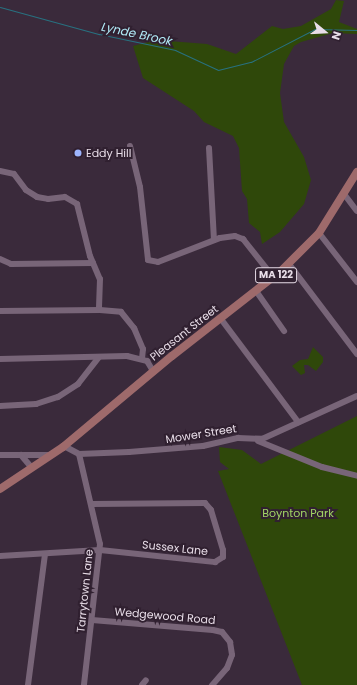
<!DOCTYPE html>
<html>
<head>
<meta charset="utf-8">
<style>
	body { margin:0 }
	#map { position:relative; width:357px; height:685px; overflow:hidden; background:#3a2a3b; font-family:Poppins,sans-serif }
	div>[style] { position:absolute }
	.green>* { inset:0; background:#2f480a }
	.stream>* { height:1px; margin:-0.5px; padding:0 0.5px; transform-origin:0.5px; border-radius:0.5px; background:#287180 }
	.minor>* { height:6px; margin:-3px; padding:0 3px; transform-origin:3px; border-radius:3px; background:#786578 }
	.major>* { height:8px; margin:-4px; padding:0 4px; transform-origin:4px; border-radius:4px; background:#9e6a6b }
	.dots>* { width:11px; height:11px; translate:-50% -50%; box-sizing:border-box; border:2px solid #302030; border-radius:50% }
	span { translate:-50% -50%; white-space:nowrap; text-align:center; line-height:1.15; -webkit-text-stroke:4px #302030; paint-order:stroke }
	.shield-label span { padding:1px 3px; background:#302030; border:1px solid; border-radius:3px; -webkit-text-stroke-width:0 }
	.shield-label { font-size:10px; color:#e8dde8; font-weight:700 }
	.poi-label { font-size:11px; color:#e8dde8 }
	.left { translate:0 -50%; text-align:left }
	.street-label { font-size:11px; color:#e8dde8 }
	.park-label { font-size:11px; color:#a2d665 }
	.water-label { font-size:12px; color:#b0eaf7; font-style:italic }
	.north { position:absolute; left:305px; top:12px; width:40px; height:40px; -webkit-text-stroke:3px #302030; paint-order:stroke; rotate:108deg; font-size:11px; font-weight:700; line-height:16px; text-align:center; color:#e8dde8 }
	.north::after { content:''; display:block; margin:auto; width:14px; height:18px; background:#e8dde8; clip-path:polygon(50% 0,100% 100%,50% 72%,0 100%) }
</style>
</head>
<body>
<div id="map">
	<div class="green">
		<div style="clip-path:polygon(336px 0,344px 1px,339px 22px,357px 29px,357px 34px,333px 33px,301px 42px,294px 46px,284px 64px,280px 93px,284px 122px,304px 157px,311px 180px,304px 204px,280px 232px,262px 244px,260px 232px,249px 223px,247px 199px,242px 191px,239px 148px,233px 136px,204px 122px,194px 111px,143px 78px,133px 46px,156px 40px,207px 44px,236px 54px,272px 26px,283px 29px,301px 26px,331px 9px)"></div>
		<div style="clip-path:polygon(313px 347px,323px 357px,323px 362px,316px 371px,308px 365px,304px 365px,305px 373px,301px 375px,292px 366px,300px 360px,308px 359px)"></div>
		<div style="clip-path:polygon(357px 416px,357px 685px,302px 685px,218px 471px,229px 469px,220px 462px,219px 447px,242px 450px,261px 464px)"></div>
	</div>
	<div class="stream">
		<div style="left:0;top:7px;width:103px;rotate:15.3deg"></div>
		<div style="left:99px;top:34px;width:78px;rotate:11.9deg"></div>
		<div style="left:175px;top:50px;width:47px;rotate:24.9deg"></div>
		<div style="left:218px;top:70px;width:34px;rotate:-14deg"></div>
		<div style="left:251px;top:62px;width:72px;rotate:-27.3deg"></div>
		<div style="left:315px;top:29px;width:42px;rotate:1.4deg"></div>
	</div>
	<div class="minor">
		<div style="left:130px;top:146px;width:42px;rotate:76.3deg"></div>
		<div style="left:140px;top:187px;width:73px;rotate:83.7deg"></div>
		<div style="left:148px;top:260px;width:10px;rotate:11deg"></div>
		<div style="left:158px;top:262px;width:66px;rotate:-21.2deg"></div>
		<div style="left:220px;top:238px;width:15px;rotate:-8deg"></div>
		<div style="left:235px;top:236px;width:9px;rotate:21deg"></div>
		<div style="left:243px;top:239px;width:50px;rotate:51.5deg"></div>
		<div style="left:209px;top:148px;width:92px;rotate:86.9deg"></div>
		<div style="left:0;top:171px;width:14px;rotate:12deg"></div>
		<div style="left:14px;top:174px;width:20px;rotate:53deg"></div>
		<div style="left:26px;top:190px;width:13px;rotate:32deg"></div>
		<div style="left:37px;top:197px;width:11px;rotate:10deg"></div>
		<div style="left:48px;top:199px;width:17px;rotate:-7deg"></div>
		<div style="left:65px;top:197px;width:14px;rotate:30deg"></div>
		<div style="left:77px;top:204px;width:54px;rotate:76deg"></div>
		<div style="left:90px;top:256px;width:25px;rotate:67deg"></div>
		<div style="left:100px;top:279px;width:31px;rotate:92deg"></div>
		<div style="left:344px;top:194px;width:21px;rotate:53deg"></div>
		<div style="left:319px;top:233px;width:62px;rotate:52.2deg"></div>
		<div style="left:0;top:259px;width:12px;rotate:24deg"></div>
		<div style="left:11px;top:264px;width:82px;rotate:-0.7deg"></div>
		<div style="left:289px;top:264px;width:113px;rotate:52.9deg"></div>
		<div style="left:256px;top:291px;width:49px;rotate:55deg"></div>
		<div style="left:0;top:311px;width:100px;rotate:-0.6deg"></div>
		<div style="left:100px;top:310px;width:21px;rotate:5deg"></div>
		<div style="left:121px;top:312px;width:21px;rotate:51deg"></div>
		<div style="left:134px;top:328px;width:23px;rotate:67deg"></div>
		<div style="left:143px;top:349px;width:10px;rotate:96deg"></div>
		<div style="left:221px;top:319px;width:129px;rotate:53.2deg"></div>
		<div style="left:0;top:359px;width:127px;rotate:-1.4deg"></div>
		<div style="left:127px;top:356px;width:21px;rotate:14deg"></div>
		<div style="left:147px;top:361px;width:12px;rotate:59deg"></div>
		<div style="left:0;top:406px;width:36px;rotate:-3deg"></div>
		<div style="left:36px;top:404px;width:23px;rotate:-18deg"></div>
		<div style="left:58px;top:397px;width:24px;rotate:-33deg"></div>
		<div style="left:78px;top:384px;width:34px;rotate:-52deg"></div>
		<div style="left:258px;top:441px;width:69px;rotate:22.1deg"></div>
		<div style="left:322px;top:467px;width:36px;rotate:14deg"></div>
		<div style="left:64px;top:446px;width:17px;rotate:28deg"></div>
		<div style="left:79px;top:454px;width:50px;rotate:-2.3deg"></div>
		<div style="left:129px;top:452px;width:74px;rotate:-4.6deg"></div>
		<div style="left:203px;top:446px;width:36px;rotate:-13deg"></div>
		<div style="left:238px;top:438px;width:24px;rotate:2deg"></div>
		<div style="left:262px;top:439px;width:104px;rotate:-24.4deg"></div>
		<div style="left:79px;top:454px;width:92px;rotate:76.9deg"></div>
		<div style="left:100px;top:544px;width:142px;rotate:96.5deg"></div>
		<div style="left:0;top:455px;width:50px"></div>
		<div style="left:21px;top:455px;width:16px;rotate:50deg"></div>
		<div style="left:0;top:556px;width:100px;rotate:-3.4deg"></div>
		<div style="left:100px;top:550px;width:116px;rotate:6deg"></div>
		<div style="left:215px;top:562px;width:9px;rotate:-32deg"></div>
		<div style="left:223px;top:557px;width:7px;rotate:-90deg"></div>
		<div style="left:223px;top:550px;width:42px;rotate:-106.7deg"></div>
		<div style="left:211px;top:510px;width:9px;rotate:-131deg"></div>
		<div style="left:205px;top:503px;width:113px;rotate:179.5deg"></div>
		<div style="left:92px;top:620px;width:121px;rotate:4.7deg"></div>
		<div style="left:213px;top:630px;width:9px;rotate:13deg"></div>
		<div style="left:222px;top:632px;width:13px;rotate:51deg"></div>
		<div style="left:230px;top:642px;width:13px;rotate:81deg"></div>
		<div style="left:232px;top:655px;width:14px;rotate:111deg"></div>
		<div style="left:227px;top:668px;width:23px;rotate:131deg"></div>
		<div style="left:28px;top:685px;width:132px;rotate:-82.6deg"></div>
		<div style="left:142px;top:685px;width:6px;rotate:-51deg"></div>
	</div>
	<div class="major">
		<div style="left:0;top:489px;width:76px;rotate:-33.7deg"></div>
		<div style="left:63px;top:447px;width:142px;rotate:-39.9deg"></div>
		<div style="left:172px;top:356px;width:140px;rotate:-38deg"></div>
		<div style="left:282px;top:270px;width:52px;rotate:-45deg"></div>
		<div style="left:319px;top:233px;width:72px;rotate:-58.1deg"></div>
	</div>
	<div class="dots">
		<div style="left:78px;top:153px;background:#9db4fd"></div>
	</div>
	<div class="shield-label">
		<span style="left:276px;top:275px">MA 122</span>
	</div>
	<div class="poi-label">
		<span class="left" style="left:86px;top:153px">Eddy Hill</span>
	</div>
	<div class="street-label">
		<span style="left:184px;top:333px;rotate:-38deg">Pleasant Street</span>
		<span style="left:201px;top:434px;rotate:-9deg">Mower Street</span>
		<span style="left:175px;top:548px;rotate:6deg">Sussex Lane</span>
		<span style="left:85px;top:591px;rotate:-84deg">Tarrytown Lane</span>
		<span style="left:165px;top:616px;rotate:5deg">Wedgewood Road</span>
	</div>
	<div class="park-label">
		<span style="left:298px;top:513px">Boynton Park</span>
	</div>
	<div class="water-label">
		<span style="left:137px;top:34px;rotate:12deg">Lynde Brook</span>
	</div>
	<div class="north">N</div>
</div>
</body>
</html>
